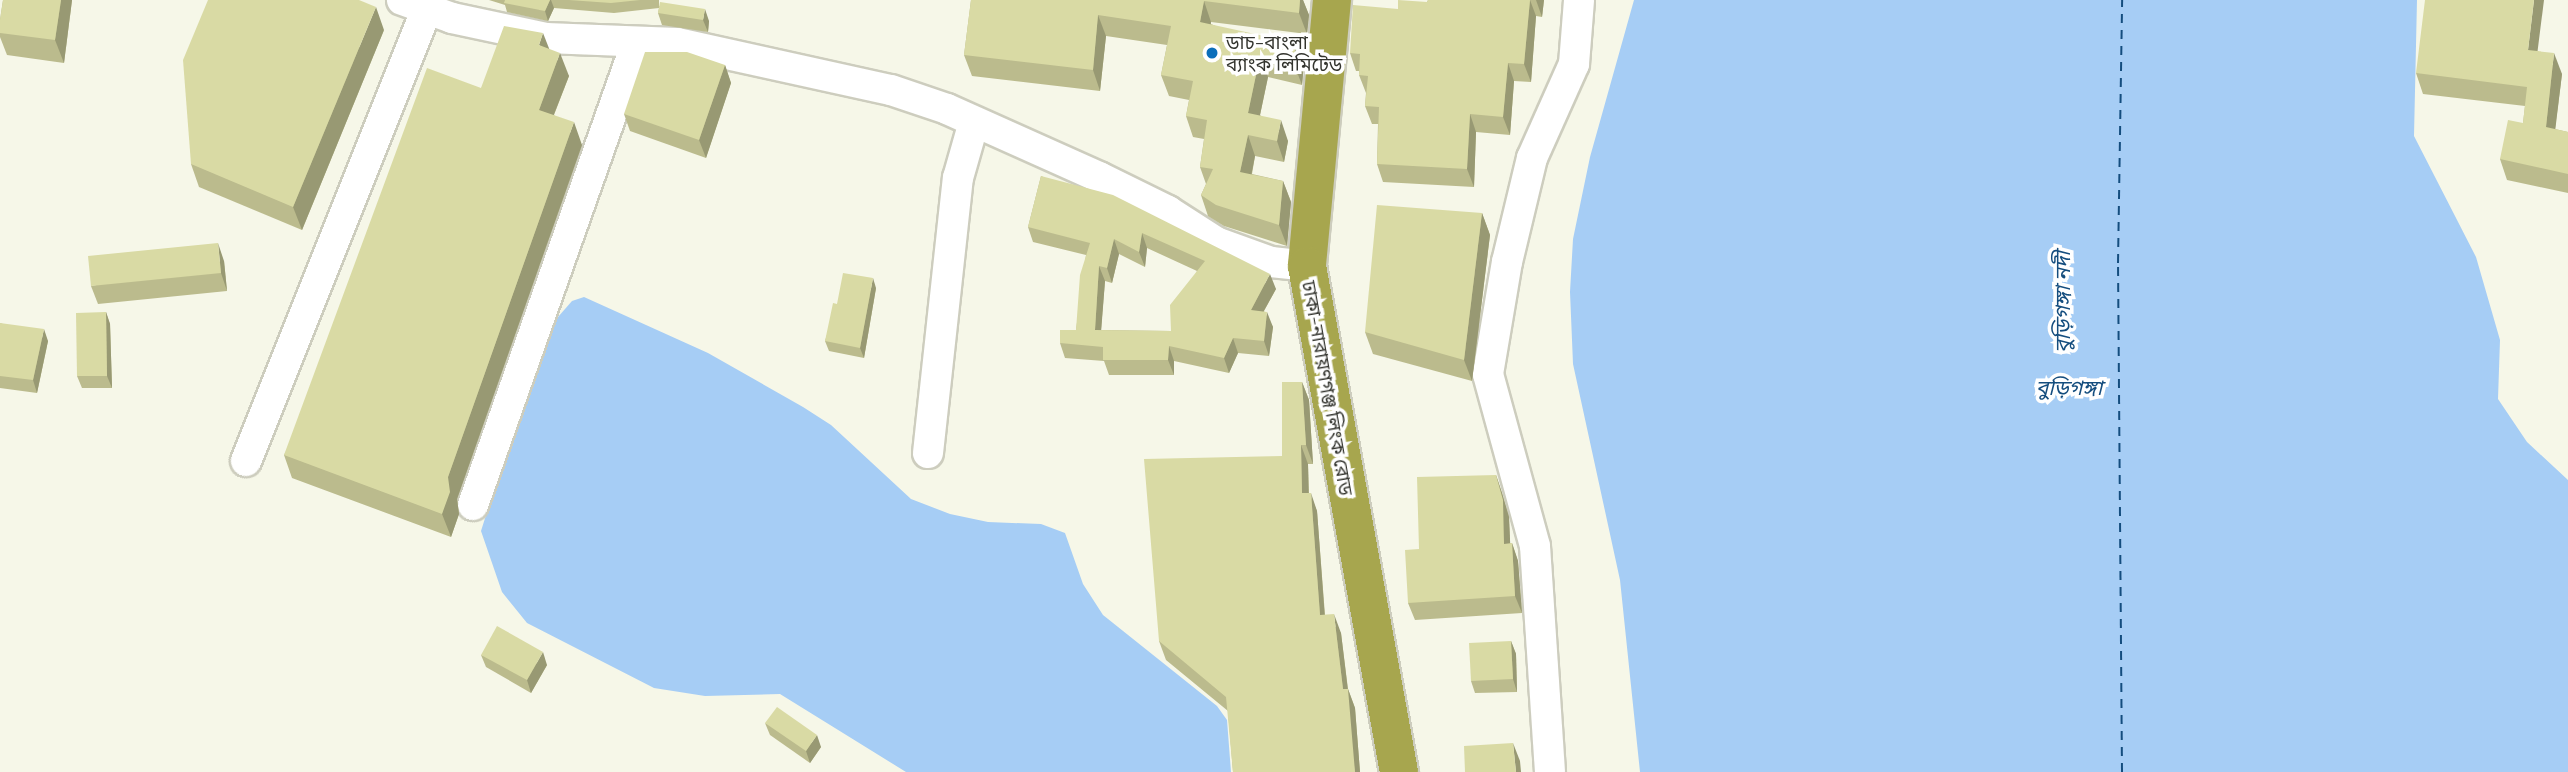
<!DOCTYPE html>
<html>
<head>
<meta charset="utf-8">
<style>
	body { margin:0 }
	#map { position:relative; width:2568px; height:772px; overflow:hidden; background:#f6f7e8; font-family:"Playfair Display","Noto Sans Bengali",serif }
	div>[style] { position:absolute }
	.water>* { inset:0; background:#a6cdf5 }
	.ferry>* { height:2px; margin-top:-1px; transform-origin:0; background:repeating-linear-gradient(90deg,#144d7e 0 9px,transparent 0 16px) }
	.roads { filter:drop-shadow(2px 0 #cdcdbe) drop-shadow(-2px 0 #cdcdbe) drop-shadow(0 2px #cdcdbe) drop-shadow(0 -2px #cdcdbe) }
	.minor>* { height:30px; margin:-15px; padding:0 15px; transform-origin:15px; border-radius:15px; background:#fff }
	.highway>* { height:38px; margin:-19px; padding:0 19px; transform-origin:19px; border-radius:19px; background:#a7a64e }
	.wall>* { inset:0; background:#bbbb8d }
	.shaded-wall>* { inset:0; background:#989973 }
	.building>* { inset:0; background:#d9daa4 }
	.dots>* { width:19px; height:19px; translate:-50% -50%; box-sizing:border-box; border:4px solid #fff; border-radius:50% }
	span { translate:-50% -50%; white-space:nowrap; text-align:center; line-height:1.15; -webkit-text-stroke:7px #fff; paint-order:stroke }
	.poi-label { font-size:19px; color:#33342e }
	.left { translate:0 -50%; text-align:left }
	.street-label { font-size:19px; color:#33342e }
	.water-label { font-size:21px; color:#144d7e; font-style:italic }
</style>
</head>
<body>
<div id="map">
	<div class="water">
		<div style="clip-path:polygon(1634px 0,2417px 0,2414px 136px,2476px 257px,2500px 340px,2498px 399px,2527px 442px,2568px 480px,2568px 772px,1640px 772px,1620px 580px,1573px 364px,1570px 292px,1573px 239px,1590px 157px)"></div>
		<div style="clip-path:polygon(584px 297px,708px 353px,803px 407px,831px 425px,911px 499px,950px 514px,988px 522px,1041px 524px,1065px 533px,1083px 584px,1103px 615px,1217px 706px,1227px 720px,1231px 772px,906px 772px,780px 694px,705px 696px,654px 688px,527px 623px,502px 592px,481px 531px,524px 395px,558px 317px,572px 301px)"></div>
	</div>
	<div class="ferry">
		<div style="left:2122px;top:772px;width:509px;rotate:-90.45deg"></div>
		<div style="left:2118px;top:263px;width:263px;rotate:-89.1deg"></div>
	</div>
	<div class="roads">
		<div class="minor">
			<div style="left:402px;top:0;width:53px;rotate:19.8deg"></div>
			<div style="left:452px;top:18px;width:96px;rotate:12deg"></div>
			<div style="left:546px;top:38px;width:131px;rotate:2.2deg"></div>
			<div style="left:677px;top:43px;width:219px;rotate:12.4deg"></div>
			<div style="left:891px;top:90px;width:59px;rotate:18.7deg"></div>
			<div style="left:947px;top:109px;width:167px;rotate:24.1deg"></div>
			<div style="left:1099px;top:177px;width:77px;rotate:26.2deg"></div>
			<div style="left:1168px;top:211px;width:57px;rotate:32.9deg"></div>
			<div style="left:1216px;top:242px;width:59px;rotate:20deg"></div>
			<div style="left:1271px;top:262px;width:36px;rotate:6deg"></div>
			<div style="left:928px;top:453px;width:277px;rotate:-83.8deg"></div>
			<div style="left:958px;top:178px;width:58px;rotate:-74.1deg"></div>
			<div style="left:246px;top:461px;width:488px;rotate:-68.2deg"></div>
			<div style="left:473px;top:505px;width:490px;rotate:-70.5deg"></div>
			<div style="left:1550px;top:772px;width:226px;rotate:-93.8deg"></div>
			<div style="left:1535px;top:546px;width:178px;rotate:-105.3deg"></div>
			<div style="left:1488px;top:374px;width:114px;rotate:-80.4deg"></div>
			<div style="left:1507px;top:262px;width:107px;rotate:-76.5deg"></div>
			<div style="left:1532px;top:158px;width:103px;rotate:-65.9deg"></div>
			<div style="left:1574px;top:64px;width:64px;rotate:-85.5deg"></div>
		</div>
		<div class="highway">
			<div style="left:1332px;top:0;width:267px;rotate:95.4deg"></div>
			<div style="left:1307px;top:266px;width:514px;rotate:79.7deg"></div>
		</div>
	</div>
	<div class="wall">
		<div style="clip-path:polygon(3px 0,72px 0,64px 63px,7px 55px,0 37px,0 20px)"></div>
		<div style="clip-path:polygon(489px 0,659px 0,659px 6px,709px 21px,708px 32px,662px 25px,658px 13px,659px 8px,614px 13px,554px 8px,548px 21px,507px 12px,505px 5px)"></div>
		<div style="clip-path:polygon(971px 0,1303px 0,1309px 15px,1307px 34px,1211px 22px,1211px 24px,1304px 64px,1302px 85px,1268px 77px,1260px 115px,1288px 141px,1284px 162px,1255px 156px,1252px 174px,1283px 181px,1291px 202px,1287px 246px,1224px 226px,1208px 216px,1201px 195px,1206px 184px,1200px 167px,1204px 139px,1193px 137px,1186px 116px,1189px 100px,1169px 96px,1161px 75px,1167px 45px,1106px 36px,1100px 91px,972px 76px,964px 55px)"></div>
		<div style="clip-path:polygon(1428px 0,1544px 0,1542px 17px,1536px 16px,1531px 82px,1514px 81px,1510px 135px,1476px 132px,1474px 187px,1383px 182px,1377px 164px,1378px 124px,1372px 124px,1365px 106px,1366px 93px,1359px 75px,1359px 71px,1356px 71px,1350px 53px,1398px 9px,1427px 2px)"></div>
		<div style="clip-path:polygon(384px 30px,302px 230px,199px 187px,191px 164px)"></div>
		<div style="clip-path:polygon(549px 49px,569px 76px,554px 115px,582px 145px,457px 499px,459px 514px,451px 537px,292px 478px,284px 455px,481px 88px)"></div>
		<div style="clip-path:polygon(2538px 51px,2562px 74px,2555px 129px,2568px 132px,2568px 193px,2507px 180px,2500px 159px,2523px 123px,2525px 106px,2423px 94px,2416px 73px)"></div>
		<div style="clip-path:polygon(725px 65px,731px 83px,706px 158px,630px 131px,624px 114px)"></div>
		<div style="clip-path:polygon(evenodd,1041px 176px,1276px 289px,1264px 311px,1273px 327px,1269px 356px,1238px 353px,1229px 373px,1174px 361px,1174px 375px,1109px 375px,1104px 361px,1065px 358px,1060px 343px,1076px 330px,1086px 255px,1033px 242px,1028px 227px,1041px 176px,1147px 248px,1197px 271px,1171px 331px,1101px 330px,1105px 281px,1112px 283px,1119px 254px,1145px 267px,1147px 248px)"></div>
		<div style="clip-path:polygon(1482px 213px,1490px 235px,1472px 381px,1373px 354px,1365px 332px)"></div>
		<div style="clip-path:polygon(224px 261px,227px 291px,98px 304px,91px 286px)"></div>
		<div style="clip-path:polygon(876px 288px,864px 358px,829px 351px,825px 341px,837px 304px)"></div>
		<div style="clip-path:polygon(106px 312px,110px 324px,112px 388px,82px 388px,77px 376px)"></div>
		<div style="clip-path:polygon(0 323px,48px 341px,37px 393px,0 388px)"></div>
		<div style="clip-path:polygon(1302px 382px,1309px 400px,1313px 464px,1308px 464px,1309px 493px,1317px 511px,1325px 615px,1341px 633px,1348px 689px,1355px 708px,1360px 772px,1233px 772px,1228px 711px,1166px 660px,1159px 641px,1282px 456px)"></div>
		<div style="clip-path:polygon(1496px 475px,1502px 493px,1509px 517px,1510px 543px,1512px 543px,1518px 561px,1522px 613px,1415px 620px,1408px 603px,1419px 549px)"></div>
		<div style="clip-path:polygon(1511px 641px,1516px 654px,1517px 692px,1475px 693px,1471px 681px)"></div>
		<div style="clip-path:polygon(481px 655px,547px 665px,531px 693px,486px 667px)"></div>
		<div style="clip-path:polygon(765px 723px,821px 747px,810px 763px,770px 735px)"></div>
	</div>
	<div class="shaded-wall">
		<div style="clip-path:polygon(61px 0,72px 0,64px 63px,55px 40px)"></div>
		<div style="clip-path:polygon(550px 0,551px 0,554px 8px,548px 21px,545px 11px)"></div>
		<div style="clip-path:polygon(1300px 0,1303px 0,1309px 15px,1307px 34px,1299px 13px)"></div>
		<div style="clip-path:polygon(1530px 0,1536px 16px,1531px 82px,1524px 64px)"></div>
		<div style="clip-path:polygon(1536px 0,1544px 0,1542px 17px)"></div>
		<div style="clip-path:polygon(2534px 0,2544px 0,2535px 71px,2528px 50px)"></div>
		<div style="clip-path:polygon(1204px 1px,1211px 22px,1208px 43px,1200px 22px)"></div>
		<div style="clip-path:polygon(376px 7px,384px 30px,302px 230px,293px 207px)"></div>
		<div style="clip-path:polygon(705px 9px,709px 21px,708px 32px,703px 20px)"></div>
		<div style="clip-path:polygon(1098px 15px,1106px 36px,1100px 91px,1093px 70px)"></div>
		<div style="clip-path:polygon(543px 33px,552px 56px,539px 45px)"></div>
		<div style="clip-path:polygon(1296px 43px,1304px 64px,1302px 85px,1294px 64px)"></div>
		<div style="clip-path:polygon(560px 53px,569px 76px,547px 132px,539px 110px)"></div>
		<div style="clip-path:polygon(2554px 53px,2562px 74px,2553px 148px,2546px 127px)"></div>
		<div style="clip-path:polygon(1260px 56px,1268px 77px,1256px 134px,1248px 113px)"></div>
		<div style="clip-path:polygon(1508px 63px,1514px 81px,1510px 135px,1503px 117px)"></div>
		<div style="clip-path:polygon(725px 65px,731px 83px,706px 158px,699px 140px)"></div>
		<div style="clip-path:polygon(1470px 114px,1476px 132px,1474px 187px,1467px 169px)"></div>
		<div style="clip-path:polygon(1281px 120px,1288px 141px,1284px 162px,1277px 141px)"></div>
		<div style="clip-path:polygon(574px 122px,582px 145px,457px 499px,459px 514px,451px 537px,442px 514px,448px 477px)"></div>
		<div style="clip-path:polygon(1248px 135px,1255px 156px,1248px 192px,1240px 172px)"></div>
		<div style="clip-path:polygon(1283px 181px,1291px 202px,1287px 246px,1279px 225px)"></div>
		<div style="clip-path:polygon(1482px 213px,1490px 235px,1472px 381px,1464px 360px)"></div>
		<div style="clip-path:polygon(1142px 233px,1147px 248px,1145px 267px,1139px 252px)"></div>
		<div style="clip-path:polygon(1114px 239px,1119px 254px,1112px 283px,1107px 268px)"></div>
		<div style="clip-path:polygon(218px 243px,224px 261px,227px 291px,221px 273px)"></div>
		<div style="clip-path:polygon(1099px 266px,1105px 281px,1100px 345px,1095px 330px)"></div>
		<div style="clip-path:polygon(1270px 274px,1276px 289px,1256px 325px,1251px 310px)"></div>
		<div style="clip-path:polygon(873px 278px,876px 288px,864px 358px,860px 348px)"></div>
		<div style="clip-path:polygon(106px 312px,110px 324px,112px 388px,107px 376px)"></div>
		<div style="clip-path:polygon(1267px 312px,1273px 327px,1269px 356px,1264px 341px)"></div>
		<div style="clip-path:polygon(44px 329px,48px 341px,37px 393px,33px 380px)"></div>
		<div style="clip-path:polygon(1233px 338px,1238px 353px,1229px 373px,1224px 358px)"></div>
		<div style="clip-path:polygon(1169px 346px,1174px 361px,1174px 375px,1168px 360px)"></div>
		<div style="clip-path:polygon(1302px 382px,1309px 400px,1313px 464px,1306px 445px)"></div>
		<div style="clip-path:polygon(1301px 445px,1308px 464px,1309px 512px,1302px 493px)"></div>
		<div style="clip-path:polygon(1496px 475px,1502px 493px,1509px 517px,1511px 562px,1504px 544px)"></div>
		<div style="clip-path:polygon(1311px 493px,1317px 511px,1326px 633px,1320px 615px)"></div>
		<div style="clip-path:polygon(1512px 543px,1518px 561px,1522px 613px,1515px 596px)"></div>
		<div style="clip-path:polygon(1334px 614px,1341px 633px,1348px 691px,1348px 689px,1355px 708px,1360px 772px,1355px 772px,1343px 689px)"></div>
		<div style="clip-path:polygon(1511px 641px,1516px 654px,1517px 692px,1513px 679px)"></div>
		<div style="clip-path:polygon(543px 652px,547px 665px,531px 693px,527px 680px)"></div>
		<div style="clip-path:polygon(817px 735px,821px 747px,810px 763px,806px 751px)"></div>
		<div style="clip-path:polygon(1513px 743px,1520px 761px,1521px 772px,1516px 772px)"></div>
	</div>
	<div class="building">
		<div style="clip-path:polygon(3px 0,61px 0,55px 40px,0 33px,0 20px)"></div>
		<div style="clip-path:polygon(208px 0,359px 0,376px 7px,293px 207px,191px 164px,183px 60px)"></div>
		<div style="clip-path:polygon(505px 0,550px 0,545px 11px,504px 3px)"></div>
		<div style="clip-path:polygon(569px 0,640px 0,611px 3px)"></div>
		<div style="clip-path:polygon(971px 0,1300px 0,1299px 13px,1204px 1px,1200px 22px,1296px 43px,1294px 64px,1260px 56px,1248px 113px,1281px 120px,1277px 141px,1248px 135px,1240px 172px,1283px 181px,1279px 225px,1216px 205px,1201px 195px,1213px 169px,1200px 167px,1207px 120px,1186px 116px,1193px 81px,1161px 75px,1171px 26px,1098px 15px,1093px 70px,964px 55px)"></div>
		<div style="clip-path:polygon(1398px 0,1427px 2px,1428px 0,1530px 0,1524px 64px,1508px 63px,1503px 117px,1470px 114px,1467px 169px,1377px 164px,1379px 107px,1365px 106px,1368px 76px,1359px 75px,1360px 54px,1350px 53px,1353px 5px,1398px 9px)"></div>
		<div style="clip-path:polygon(2425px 0,2534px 0,2528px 50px,2554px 53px,2546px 127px,2568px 132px,2568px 174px,2500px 159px,2508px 120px,2523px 123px,2527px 87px,2416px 73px)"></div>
		<div style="clip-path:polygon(660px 2px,705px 9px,703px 20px,658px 13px)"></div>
		<div style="clip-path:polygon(504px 26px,543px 33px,539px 45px,560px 53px,539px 110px,574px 122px,448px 477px,450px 492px,442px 514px,284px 455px,427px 68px,481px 88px)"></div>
		<div style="clip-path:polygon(645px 52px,687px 52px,725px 65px,699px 140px,624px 114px)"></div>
		<div style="clip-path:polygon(evenodd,1041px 176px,1113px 195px,1270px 274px,1251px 310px,1267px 312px,1264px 341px,1233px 338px,1224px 358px,1169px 346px,1168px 360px,1103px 360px,1103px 347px,1060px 343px,1060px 330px,1076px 330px,1080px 275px,1090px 243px,1028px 227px,1041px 176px,1142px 233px,1205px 261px,1170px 305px,1171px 331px,1095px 330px,1099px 266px,1107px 268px,1114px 239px,1139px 252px,1142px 233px)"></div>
		<div style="clip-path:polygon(1377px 205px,1482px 213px,1464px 360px,1365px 332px)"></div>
		<div style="clip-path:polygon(218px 243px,221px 273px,91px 286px,88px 256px)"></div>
		<div style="clip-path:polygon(843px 273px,873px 278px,860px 348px,825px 341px,833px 303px,837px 304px)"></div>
		<div style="clip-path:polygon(106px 312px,107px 376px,77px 376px,76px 313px)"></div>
		<div style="clip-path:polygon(0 323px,44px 329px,33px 380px,0 376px)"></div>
		<div style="clip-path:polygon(1282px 382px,1302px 382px,1306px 445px,1301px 445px,1302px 493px,1311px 493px,1320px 615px,1334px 614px,1343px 689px,1348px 689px,1355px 772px,1233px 772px,1226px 697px,1159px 641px,1144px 459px,1282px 456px)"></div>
		<div style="clip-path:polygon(1496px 475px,1503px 500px,1504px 544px,1512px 543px,1515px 596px,1408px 603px,1405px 550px,1419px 549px,1417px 477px)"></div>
		<div style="clip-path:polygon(497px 626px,543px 652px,527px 680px,481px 655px)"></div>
		<div style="clip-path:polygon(1511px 641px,1513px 679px,1471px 681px,1469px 643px)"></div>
		<div style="clip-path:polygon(777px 707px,817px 735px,806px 751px,765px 723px)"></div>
		<div style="clip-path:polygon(1513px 743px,1516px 772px,1465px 772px,1464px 746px)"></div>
	</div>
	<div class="dots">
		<div style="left:1212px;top:53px;background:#0b6eba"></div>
	</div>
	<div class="poi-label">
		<span class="left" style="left:1226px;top:53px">ডাচ-বাংলা<br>ব্যাংক লিমিটেড</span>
	</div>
	<div class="street-label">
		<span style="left:1328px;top:388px;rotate:80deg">ঢাকা-নারায়ণগঞ্জ লিংক রোড</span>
	</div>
	<div class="water-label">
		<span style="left:2061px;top:302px;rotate:-90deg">বুড়িগঙ্গা নদী</span>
		<span style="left:2069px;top:386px">বুড়িগঙ্গা</span>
	</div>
</div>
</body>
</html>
